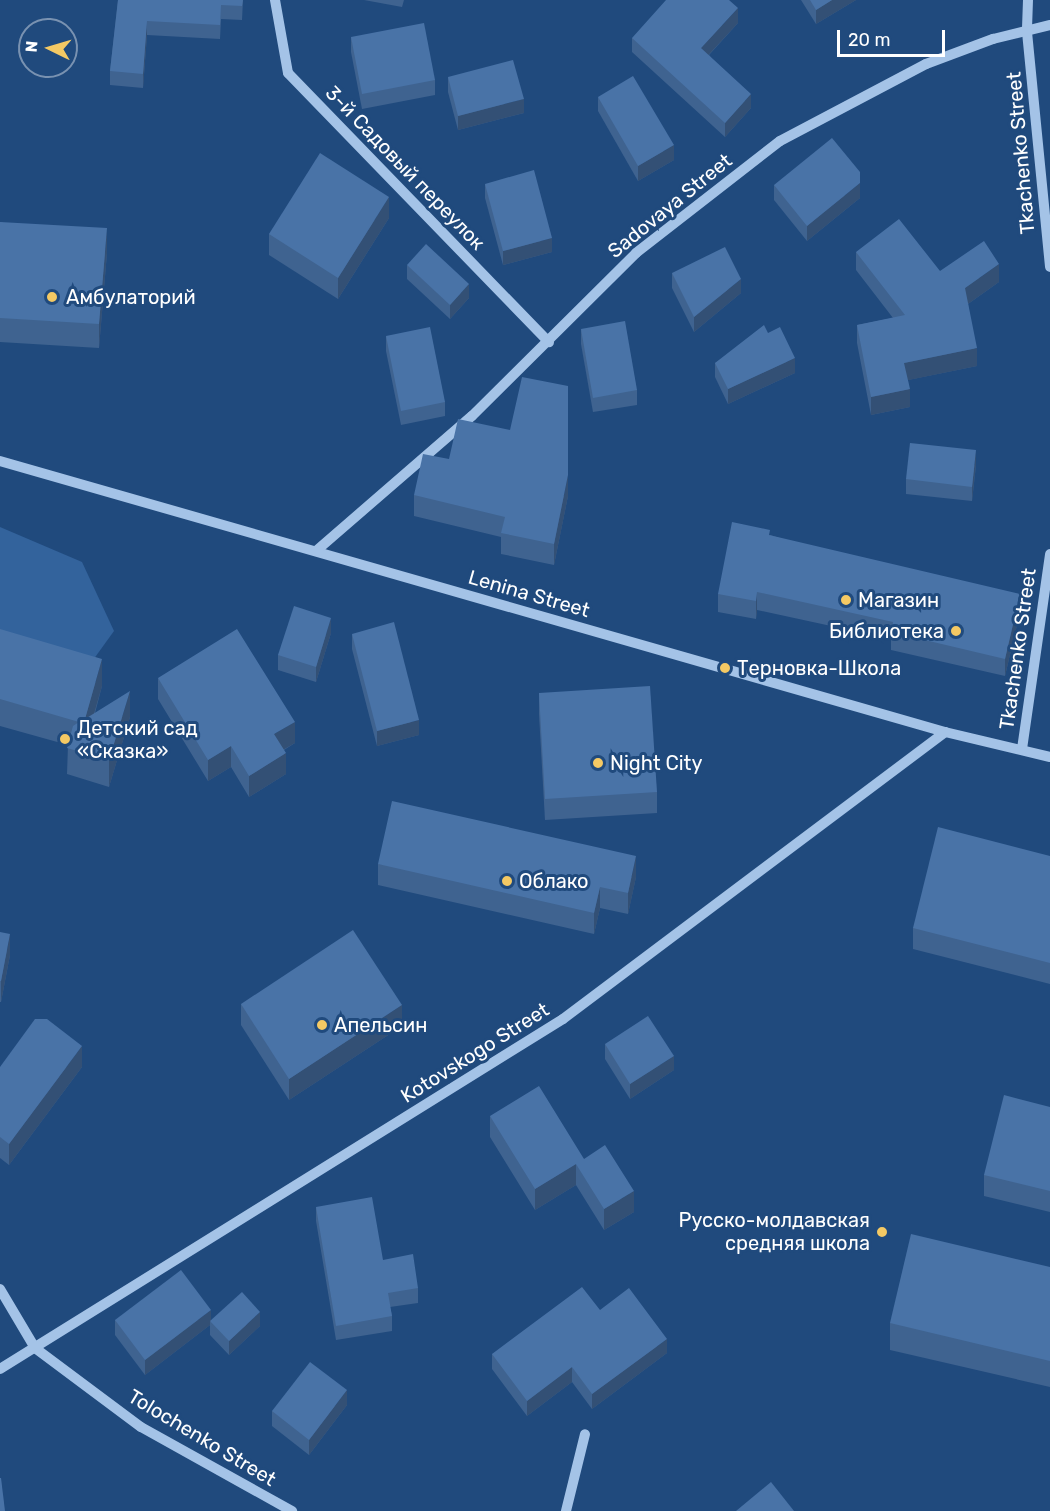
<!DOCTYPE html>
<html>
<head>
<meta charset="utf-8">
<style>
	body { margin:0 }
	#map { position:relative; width:1050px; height:1511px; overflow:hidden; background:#204a7d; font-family:Rubik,sans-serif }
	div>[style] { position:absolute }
	.green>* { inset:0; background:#33639c }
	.minor>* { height:10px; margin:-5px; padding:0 5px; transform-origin:5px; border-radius:5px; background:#a4c3e7 }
	.wall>* { inset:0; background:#3f6390 }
	.shaded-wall>* { inset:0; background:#335075 }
	.building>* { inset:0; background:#4973a7 }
	.dots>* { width:16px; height:16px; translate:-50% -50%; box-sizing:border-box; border:3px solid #204a7d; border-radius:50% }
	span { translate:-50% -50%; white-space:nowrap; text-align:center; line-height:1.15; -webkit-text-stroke:6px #204a7d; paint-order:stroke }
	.street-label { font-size:20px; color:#fff }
	.poi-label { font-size:20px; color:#fff }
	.left { translate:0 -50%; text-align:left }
	.right { translate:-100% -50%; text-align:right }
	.north { position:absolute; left:18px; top:18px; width:60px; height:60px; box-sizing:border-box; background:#204a7d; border:2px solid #7992b1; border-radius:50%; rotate:275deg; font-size:16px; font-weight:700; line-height:24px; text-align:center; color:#fff }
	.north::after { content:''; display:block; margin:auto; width:21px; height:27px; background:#f4c964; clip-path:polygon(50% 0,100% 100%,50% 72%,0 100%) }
	.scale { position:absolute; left:837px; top:30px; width:108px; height:27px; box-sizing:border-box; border:3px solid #fff; border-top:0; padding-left:8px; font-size:18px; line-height:21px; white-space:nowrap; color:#fff; -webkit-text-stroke:4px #204a7d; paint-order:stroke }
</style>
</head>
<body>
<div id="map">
	<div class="green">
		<div style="clip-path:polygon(0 527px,82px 562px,114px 631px,88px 667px,0 647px)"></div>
	</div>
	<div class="minor">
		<div style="left:275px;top:0;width:74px;rotate:79.9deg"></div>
		<div style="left:288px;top:73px;width:375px;rotate:45.9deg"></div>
		<div style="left:1028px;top:0;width:32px;rotate:92deg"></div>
		<div style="left:1027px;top:32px;width:236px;rotate:84.4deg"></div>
		<div style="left:0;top:461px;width:983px;rotate:16deg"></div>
		<div style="left:945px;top:732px;width:108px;rotate:13.4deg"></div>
		<div style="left:316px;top:551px;width:206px;rotate:-40.9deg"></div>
		<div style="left:472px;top:416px;width:231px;rotate:-44.8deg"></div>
		<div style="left:636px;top:253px;width:182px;rotate:-37.9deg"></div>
		<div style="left:780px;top:141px;width:165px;rotate:-27.8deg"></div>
		<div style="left:926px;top:64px;width:72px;rotate:-20.5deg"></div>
		<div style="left:993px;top:39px;width:59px;rotate:-13.8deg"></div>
		<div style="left:1022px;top:749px;width:197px;rotate:-81.8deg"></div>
		<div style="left:0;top:1289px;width:69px;rotate:59.3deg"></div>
		<div style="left:35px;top:1348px;width:132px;rotate:36.7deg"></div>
		<div style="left:141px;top:1427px;width:173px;rotate:29.1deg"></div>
		<div style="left:0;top:1369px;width:663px;rotate:-31.87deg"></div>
		<div style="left:563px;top:1019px;width:478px;rotate:-36.9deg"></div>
		<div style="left:566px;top:1511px;width:79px;rotate:-76.1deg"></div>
	</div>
	<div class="wall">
		<div style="clip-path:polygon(118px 0,243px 0,242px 20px,221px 19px,220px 39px,147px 35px,143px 88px,110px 85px,110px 71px)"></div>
		<div style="clip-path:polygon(364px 0,404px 0,402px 7px)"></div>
		<div style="clip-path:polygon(801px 0,856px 0,816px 24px)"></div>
		<div style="clip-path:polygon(738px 23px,709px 55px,751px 108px,725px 137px,632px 52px,632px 38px)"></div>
		<div style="clip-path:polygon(351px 37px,435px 80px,435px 95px,362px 109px,351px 52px)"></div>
		<div style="clip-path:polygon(448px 77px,524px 113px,458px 130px,448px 92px)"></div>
		<div style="clip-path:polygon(598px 97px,674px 160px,638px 181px,598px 111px)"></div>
		<div style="clip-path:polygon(485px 184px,552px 252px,503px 265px,485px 198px)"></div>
		<div style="clip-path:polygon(774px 185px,860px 198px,807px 241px,774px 200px)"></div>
		<div style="clip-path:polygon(389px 218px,338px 299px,269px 255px,269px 234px)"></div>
		<div style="clip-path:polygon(0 222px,107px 253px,99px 348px,0 342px)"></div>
		<div style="clip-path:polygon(856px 252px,940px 271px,999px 282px,968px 304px,977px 366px,908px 380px,910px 407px,871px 415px,857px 343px,857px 325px,893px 318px,856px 270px)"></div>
		<div style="clip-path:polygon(407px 265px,469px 298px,450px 319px,407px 279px)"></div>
		<div style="clip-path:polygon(672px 273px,741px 293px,694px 332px,672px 288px)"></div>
		<div style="clip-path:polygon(581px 329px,637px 390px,637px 405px,593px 412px,581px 344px)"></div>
		<div style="clip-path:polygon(768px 333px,795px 373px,728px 404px,715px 377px,715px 363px)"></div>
		<div style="clip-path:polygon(386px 336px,445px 402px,445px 416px,401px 425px,386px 351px)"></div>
		<div style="clip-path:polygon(976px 465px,972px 501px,906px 494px,906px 479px)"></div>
		<div style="clip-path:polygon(414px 495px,568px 496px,554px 565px,501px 554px,501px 537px,414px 516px)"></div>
		<div style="clip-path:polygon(770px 535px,1020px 612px,1005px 676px,891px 650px,891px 639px,757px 610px,756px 619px,718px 612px,718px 594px)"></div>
		<div style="clip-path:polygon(0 629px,102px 686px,95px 713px,130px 717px,109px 787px,67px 774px,68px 745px,0 726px)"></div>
		<div style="clip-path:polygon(331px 633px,316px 682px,278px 670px,278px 655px)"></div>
		<div style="clip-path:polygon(352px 634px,419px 735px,377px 746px,352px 649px)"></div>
		<div style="clip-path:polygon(158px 678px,295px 743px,284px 750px,286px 774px,249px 797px,231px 767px,208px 781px,158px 699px)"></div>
		<div style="clip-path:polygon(539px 693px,657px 792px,657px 813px,545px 820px,539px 714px)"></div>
		<div style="clip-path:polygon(1050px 856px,1050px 984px,913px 949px,913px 928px)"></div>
		<div style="clip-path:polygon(378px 864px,636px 877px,628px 914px,600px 908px,594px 934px,378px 885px)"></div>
		<div style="clip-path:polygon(0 932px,10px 955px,1px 1002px,0 1002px)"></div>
		<div style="clip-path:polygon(241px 1004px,402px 1026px,289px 1100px,241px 1025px)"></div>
		<div style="clip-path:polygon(605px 1044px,674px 1070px,630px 1099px,605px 1059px)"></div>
		<div style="clip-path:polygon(0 1067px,82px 1067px,9px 1165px,0 1158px)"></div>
		<div style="clip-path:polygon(1050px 1107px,1050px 1212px,984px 1196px,984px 1175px)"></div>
		<div style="clip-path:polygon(490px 1116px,584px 1159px,634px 1212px,604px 1230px,576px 1185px,535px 1210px,490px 1137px)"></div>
		<div style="clip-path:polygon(316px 1207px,418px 1288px,418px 1303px,390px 1307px,392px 1316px,392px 1331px,336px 1340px,316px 1221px)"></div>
		<div style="clip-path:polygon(1050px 1267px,1050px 1387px,890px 1350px,890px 1323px)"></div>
		<div style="clip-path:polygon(600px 1310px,667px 1353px,592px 1409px,572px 1382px,527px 1416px,492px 1369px,492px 1354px)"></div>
		<div style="clip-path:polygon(115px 1320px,211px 1320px,260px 1326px,229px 1355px,210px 1335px,210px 1325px,145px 1375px,115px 1335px)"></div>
		<div style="clip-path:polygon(347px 1405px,309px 1455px,272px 1426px,272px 1411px)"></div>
	</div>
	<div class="shaded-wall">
		<div style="clip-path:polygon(832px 0,856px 0,816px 24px,816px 10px)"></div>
		<div style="clip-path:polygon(738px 8px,738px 23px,701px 63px,701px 48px)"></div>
		<div style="clip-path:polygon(147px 21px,147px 35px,143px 88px,143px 74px)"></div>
		<div style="clip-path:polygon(751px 94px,751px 108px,725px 137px,725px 123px)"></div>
		<div style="clip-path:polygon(524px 99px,524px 113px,458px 130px,458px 116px)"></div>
		<div style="clip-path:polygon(674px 145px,674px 160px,638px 181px,638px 166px)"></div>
		<div style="clip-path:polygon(860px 183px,860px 198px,807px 241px,807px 226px)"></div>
		<div style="clip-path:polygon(389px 197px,389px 218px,338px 299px,338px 278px)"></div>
		<div style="clip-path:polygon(107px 228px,107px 253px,99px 348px,99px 324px)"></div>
		<div style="clip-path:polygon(552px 238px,552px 252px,503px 265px,503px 251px)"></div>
		<div style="clip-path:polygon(999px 264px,999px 282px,965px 306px,965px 288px)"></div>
		<div style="clip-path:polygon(741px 279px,741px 293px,694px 332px,694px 317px)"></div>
		<div style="clip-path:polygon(469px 284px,469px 298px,450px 319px,450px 305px)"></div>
		<div style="clip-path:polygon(977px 348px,977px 366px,904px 381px,904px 363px)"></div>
		<div style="clip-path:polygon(795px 358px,795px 373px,728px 404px,728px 389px)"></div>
		<div style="clip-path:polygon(910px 389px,910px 407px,871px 415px,871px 397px)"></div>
		<div style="clip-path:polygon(976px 450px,976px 465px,972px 501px,972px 487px)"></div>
		<div style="clip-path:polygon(568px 475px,568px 496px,554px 565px,554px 544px)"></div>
		<div style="clip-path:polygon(757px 592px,757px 610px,756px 619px,756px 601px)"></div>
		<div style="clip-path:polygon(1020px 594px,1020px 612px,1005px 676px,1005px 659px)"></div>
		<div style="clip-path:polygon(331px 618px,331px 633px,316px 682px,316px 667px)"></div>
		<div style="clip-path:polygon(102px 659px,102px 686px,85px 745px,85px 719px)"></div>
		<div style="clip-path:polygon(130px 691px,130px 717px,109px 787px,109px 760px)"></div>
		<div style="clip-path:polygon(419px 720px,419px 735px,377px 746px,377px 731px)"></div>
		<div style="clip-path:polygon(295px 722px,295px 743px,274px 755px,274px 734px)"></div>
		<div style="clip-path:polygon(231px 746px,231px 767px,208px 781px,208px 760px)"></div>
		<div style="clip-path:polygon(286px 753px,286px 774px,249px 797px,249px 776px)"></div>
		<div style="clip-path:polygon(636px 856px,636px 877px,628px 914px,628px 893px)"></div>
		<div style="clip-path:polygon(600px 887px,600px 908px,594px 934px,594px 913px)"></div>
		<div style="clip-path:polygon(10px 934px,10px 955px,1px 1002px,1px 981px)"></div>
		<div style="clip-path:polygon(402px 1005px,402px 1026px,289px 1100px,289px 1079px)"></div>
		<div style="clip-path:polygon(82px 1046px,82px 1067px,9px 1165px,9px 1144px)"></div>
		<div style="clip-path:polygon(674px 1056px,674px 1070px,630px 1099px,630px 1084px)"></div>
		<div style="clip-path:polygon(576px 1164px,576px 1185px,535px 1210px,535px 1189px)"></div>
		<div style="clip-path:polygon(634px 1191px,634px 1212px,604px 1230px,604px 1209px)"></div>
		<div style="clip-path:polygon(211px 1310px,211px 1322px,210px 1321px,210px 1325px,145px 1375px,145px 1360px)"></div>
		<div style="clip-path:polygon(260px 1312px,260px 1326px,229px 1355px,229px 1341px)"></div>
		<div style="clip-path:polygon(667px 1339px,667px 1353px,592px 1409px,592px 1394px)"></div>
		<div style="clip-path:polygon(572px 1367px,572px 1382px,527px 1416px,527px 1401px)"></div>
		<div style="clip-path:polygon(347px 1390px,347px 1405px,309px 1455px,309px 1440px)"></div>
	</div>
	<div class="building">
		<div style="clip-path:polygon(118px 0,243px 0,242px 6px,221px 5px,220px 25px,147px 21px,143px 74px,110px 71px)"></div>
		<div style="clip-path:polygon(666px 0,729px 0,738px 8px,701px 48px,751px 94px,725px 123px,632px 38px)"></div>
		<div style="clip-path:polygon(810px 0,832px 0,816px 10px)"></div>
		<div style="clip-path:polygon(424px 23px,435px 80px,362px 94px,351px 37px)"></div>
		<div style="clip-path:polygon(513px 60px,524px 99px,458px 116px,448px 77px)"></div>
		<div style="clip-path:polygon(633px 76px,674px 145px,638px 166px,598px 97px)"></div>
		<div style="clip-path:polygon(832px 138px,860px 172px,860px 183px,807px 226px,774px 185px)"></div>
		<div style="clip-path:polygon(320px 153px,389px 197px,338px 278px,269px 234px)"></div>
		<div style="clip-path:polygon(534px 170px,552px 238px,503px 251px,485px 184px)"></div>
		<div style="clip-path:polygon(899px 219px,940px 271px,984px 241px,999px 264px,965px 288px,977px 348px,904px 363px,910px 389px,871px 397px,857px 325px,905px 315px,856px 252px)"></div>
		<div style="clip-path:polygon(0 222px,107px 228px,99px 324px,0 318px)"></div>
		<div style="clip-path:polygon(426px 244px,469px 284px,450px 305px,407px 265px)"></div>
		<div style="clip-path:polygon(725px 247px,741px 279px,694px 317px,672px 273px)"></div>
		<div style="clip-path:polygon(625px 321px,637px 390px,593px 398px,581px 329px)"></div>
		<div style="clip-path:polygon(764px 325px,768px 333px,780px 327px,795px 358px,728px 389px,715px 363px)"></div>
		<div style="clip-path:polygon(430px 327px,445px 402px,401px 411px,386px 336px)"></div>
		<div style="clip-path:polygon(522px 377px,568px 386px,568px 475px,554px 544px,501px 533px,505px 517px,414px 495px,423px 454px,449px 459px,458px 419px,510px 430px)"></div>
		<div style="clip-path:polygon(910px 443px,976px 450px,972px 487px,906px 479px)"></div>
		<div style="clip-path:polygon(732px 522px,770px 530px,769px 535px,1020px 594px,1005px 659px,891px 632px,893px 622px,757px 592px,756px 601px,718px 594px)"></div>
		<div style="clip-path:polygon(294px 606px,331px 618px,316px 667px,278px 655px)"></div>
		<div style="clip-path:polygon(394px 622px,419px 720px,377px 731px,352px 634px)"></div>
		<div style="clip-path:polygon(0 629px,102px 659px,85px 719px,130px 691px,109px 760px,67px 748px,73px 726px,79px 722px,0 699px)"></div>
		<div style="clip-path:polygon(237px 629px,295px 722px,274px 734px,286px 753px,249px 776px,231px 746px,208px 760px,158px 678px)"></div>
		<div style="clip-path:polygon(650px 686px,657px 792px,545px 799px,539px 693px)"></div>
		<div style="clip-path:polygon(392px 801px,636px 856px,628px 893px,600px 887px,594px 913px,378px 864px)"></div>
		<div style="clip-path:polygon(938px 827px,1050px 856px,1050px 963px,913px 928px)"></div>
		<div style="clip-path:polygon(353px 930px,402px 1005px,289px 1079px,241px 1004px)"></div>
		<div style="clip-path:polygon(0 932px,10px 934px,1px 981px,0 981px)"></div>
		<div style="clip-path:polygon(648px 1016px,674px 1056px,630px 1084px,605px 1044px)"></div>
		<div style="clip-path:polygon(35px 1019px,47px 1019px,82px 1046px,9px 1144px,0 1137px,0 1067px)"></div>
		<div style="clip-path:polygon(539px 1086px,584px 1159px,605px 1145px,634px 1191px,604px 1209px,576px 1164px,535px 1189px,490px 1116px)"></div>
		<div style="clip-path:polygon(1004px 1095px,1050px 1107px,1050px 1191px,984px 1175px)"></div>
		<div style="clip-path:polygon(372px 1197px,383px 1260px,413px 1254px,418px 1288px,388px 1293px,392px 1316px,336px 1326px,316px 1207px)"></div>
		<div style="clip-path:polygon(911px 1234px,1050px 1267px,1050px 1361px,890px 1323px)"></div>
		<div style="clip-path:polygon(181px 1270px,211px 1310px,145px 1360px,115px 1320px)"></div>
		<div style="clip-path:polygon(582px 1287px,600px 1310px,629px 1288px,667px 1339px,592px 1394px,572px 1367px,527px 1401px,492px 1354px)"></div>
		<div style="clip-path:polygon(242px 1292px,260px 1312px,229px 1341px,210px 1321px)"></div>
		<div style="clip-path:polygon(310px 1362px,347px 1390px,309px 1440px,272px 1411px)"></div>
		<div style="clip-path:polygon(0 1478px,1px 1478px,5px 1511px,0 1511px)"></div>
		<div style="clip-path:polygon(771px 1482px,794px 1511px,736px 1511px)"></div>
	</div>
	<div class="dots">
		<div style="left:52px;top:297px;background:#f4c964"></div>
		<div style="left:846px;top:600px;background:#f4c964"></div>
		<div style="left:956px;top:631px;background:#f4c964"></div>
		<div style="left:725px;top:668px;background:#f4c964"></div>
		<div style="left:65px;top:739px;background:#f4c964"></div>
		<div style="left:598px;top:763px;background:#f4c964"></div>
		<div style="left:507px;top:881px;background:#f4c964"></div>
		<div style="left:322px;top:1025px;background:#f4c964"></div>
		<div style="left:882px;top:1232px;background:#f4c964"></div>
	</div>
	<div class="street-label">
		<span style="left:1021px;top:153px;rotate:-95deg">Tkachenko Street</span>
		<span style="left:405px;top:168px;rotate:46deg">3-й Садовый переулок</span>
		<span style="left:670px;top:206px;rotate:-39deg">Sadovaya Street</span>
		<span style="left:529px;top:594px;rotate:16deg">Lenina Street</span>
		<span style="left:1018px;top:649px;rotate:-82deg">Tkachenko Street</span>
		<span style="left:475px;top:1053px;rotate:-32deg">Kotovskogo Street</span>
		<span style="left:202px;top:1438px;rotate:31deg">Tolochenko Street</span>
	</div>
	<div class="poi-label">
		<span class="left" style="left:66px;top:297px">Амбулаторий</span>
		<span class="left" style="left:858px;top:600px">Магазин</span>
		<span class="right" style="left:944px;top:631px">Библиотека</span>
		<span class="left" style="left:737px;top:668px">Терновка-Школа</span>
		<span class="left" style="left:77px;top:740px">Детский сад<br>«Сказка»</span>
		<span class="left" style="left:610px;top:763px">Night City</span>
		<span class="left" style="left:519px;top:881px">Облако</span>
		<span class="left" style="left:334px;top:1025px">Апельсин</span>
		<span class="right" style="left:870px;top:1232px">Русско-молдавская<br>средняя школа</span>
	</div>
	<div class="north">N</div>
	<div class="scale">20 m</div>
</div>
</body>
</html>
